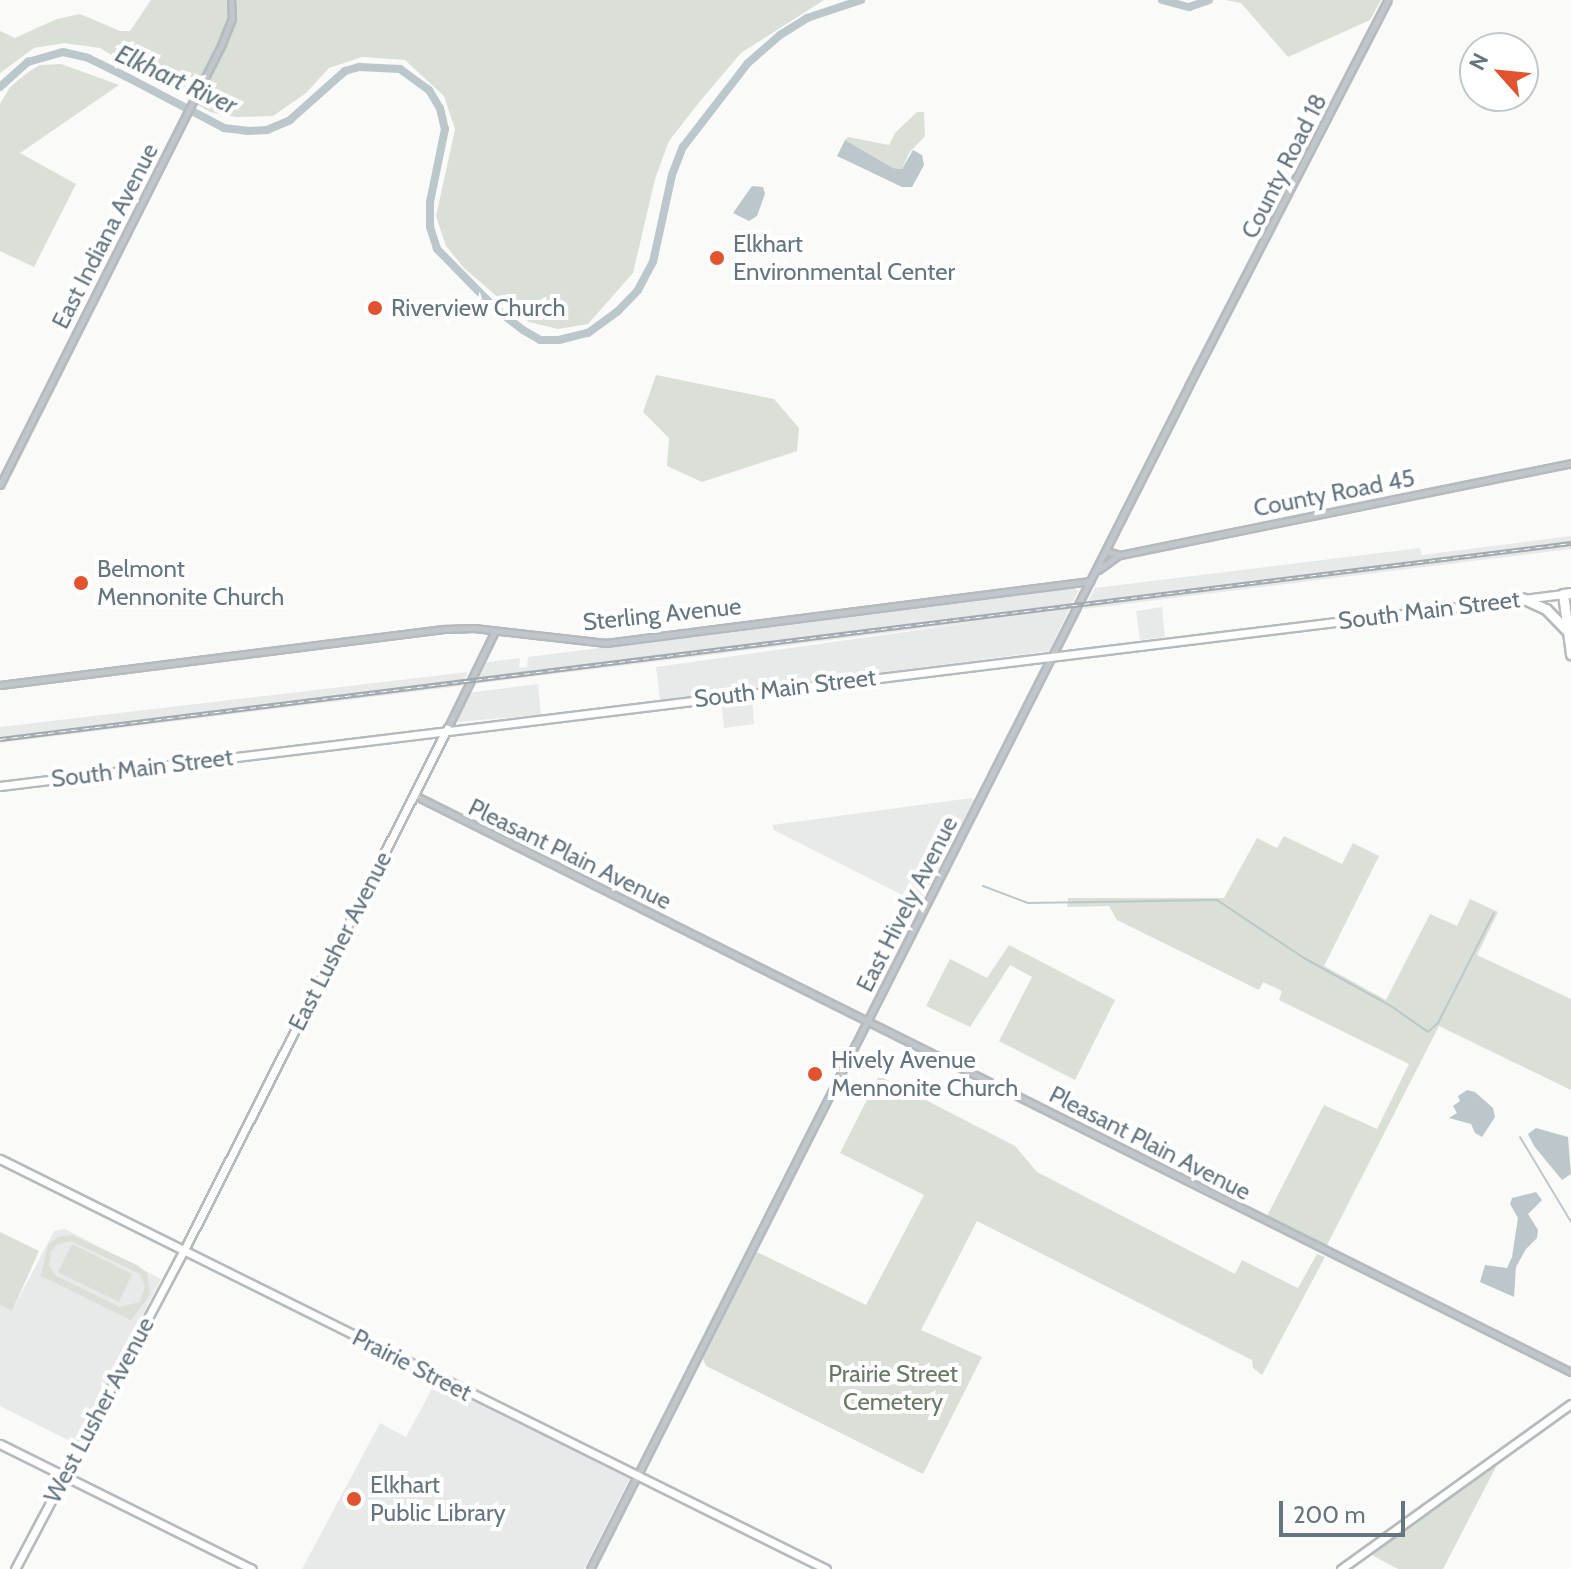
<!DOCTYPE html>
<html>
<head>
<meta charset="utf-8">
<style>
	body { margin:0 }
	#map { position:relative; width:1571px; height:1569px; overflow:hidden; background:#fafaf8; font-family:Cabin,sans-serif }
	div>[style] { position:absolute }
	.built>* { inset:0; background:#e8e9e9 }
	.green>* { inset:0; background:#dadfd7 }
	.water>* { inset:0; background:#bbc7cb }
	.stream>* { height:2px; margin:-1px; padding:0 1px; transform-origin:1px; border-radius:1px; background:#bbc7cb }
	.river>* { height:8px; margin:-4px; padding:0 4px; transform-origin:4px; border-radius:4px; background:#bbc7cb }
	.roads { filter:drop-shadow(2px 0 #b5babe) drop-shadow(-2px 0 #b5babe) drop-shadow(0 2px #b5babe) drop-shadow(0 -2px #b5babe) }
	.minor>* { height:5px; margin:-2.5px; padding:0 2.5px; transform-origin:2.5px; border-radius:2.5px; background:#c1c6ca }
	.major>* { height:7px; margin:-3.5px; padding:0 3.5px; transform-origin:3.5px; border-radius:3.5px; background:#fff }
	.highway>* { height:9px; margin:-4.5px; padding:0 4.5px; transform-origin:4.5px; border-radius:4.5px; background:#fff }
	.rail>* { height:5px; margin-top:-2.5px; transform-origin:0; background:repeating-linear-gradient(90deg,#fff 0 6px,#a2aaaf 0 12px); box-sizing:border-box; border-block:2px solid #a2aaaf }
	.dots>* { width:22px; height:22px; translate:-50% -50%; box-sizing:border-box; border:4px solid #fff; border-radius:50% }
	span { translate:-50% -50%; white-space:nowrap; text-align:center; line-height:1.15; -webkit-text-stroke:8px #fff; paint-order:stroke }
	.street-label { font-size:24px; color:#657682 }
	.poi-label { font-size:24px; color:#657682 }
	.left { translate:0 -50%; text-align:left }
	.park-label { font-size:24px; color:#687a64 }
	.water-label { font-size:26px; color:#60757c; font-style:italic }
	.north { position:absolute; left:1459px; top:32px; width:80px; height:80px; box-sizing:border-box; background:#fff; border:2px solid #c1c8cd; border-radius:50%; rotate:297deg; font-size:22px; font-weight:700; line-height:32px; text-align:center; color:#657682 }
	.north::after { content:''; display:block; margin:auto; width:28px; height:36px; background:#e2542f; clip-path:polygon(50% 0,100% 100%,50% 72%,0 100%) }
	.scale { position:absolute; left:1279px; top:1501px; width:126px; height:36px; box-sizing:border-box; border:4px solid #657682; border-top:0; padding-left:10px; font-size:24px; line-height:28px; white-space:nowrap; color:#657682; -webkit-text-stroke:6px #fff; paint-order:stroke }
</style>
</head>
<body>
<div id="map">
	<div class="built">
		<div style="clip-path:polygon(1571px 536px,1571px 549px,1084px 609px,1095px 588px,1420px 548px,1422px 555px)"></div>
		<div style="clip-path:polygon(1074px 588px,1078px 591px,1049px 651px,660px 700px,656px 667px,976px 622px,474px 684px,482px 663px,520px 658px,519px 668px,527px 667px,528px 657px)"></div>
		<div style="clip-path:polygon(1162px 607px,1165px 637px,1140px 640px,1136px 611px)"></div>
		<div style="clip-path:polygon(468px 672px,461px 686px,0 743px,0 727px)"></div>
		<div style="clip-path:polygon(538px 684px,541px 715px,456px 722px,467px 693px)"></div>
		<div style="clip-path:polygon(752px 697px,754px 724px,724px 728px,721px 701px)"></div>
		<div style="clip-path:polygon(971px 798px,974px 800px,920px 904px,774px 830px,772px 825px)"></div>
		<div style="clip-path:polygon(65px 1229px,161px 1279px,76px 1444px,0 1406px,0 1305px,12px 1311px,54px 1231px)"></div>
		<div style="clip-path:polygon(436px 1381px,630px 1478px,584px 1569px,302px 1569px,380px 1423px,406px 1437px)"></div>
	</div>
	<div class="green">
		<div style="clip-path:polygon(151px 0,824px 0,741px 53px,701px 100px,669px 141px,655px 179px,633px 273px,588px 324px,558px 329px,529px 322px,508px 306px,464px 268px,446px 246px,436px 216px,455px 129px,444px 96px,405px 60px,362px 57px,329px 68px,306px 93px,273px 116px,236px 117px,210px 112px,100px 48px,64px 43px,34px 48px,0 73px,0 31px,15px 38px,57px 19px,80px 14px,120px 31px,130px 31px)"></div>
		<div style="clip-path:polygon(1225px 0,1381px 0,1370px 20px,1288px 57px,1241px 3px)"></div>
		<div style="clip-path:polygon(61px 64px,119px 85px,20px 153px,76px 184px,34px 267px,0 251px,0 104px,10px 87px,27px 73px,40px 65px)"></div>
		<div style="clip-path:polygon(917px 112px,924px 112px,925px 136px,909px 153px,902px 169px,893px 168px,845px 140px,848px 137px,889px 145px,895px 133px)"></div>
		<div style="clip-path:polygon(656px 375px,774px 399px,799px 428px,797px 451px,702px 482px,667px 466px,669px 438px,643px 412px)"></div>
		<div style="clip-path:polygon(1284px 836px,1342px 864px,1353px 843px,1379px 856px,1324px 966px,1386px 1000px,1430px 914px,1457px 926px,1470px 899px,1498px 912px,1477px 955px,1571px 999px,1571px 1090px,1439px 1026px,1326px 1247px,1266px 1218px,1324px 1105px,1377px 1129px,1409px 1064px,1279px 1000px,1282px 991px,1263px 982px,1259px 990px,1117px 920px,1109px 906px,1067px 907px,1068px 898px,1224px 898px,1257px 838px,1277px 848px)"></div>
		<div style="clip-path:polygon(1009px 945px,1115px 1000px,1075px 1080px,999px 1041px,1032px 977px,1010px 965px,970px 1027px,926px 1006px,950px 959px,987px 978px)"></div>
		<div style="clip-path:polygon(879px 1076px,1015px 1146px,1037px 1172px,1235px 1274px,1242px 1260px,1298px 1288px,1317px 1254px,1325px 1257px,1262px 1375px,1253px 1368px,1252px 1360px,977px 1221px,921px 1330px,982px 1357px,923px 1474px,706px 1366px,703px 1359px,757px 1252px,866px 1305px,924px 1195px,840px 1153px)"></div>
		<div style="clip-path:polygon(0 1232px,39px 1251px,12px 1311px,0 1305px)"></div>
		<div style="clip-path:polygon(evenodd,72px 1235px,137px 1265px,147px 1273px,150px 1295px,131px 1320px,41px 1276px,48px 1245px,58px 1237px,72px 1235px,71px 1241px,140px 1274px,145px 1286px,140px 1302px,120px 1307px,56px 1276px,49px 1265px,51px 1251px,58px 1244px,71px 1241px)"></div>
		<div style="clip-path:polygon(72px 1244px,132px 1274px,119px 1302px,58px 1272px)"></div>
		<div style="clip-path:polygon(1499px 1461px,1443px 1569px,1398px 1569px,1368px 1553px)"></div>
	</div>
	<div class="water">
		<div style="clip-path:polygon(845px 140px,893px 168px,902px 169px,913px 150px,922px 155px,924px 165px,912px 187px,902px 187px,837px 156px)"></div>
		<div style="clip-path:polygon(752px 186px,763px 187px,765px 194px,757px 216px,749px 221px,733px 213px)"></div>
		<div style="clip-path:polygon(1467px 1090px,1475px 1092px,1493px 1108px,1495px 1117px,1482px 1137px,1475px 1133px,1471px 1124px,1449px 1118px,1457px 1113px,1453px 1106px,1460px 1101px,1458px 1096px)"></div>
		<div style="clip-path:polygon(1536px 1128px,1568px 1137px,1571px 1174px,1562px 1180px,1534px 1146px,1528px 1134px)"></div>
		<div style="clip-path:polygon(1536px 1192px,1542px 1200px,1528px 1214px,1538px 1230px,1537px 1238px,1526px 1249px,1516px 1267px,1514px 1297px,1480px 1282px,1485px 1265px,1507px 1268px,1512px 1257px,1518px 1218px,1510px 1204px,1512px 1198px)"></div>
	</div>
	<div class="stream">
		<div style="left:983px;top:886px;width:48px;rotate:20.7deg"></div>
		<div style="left:1028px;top:903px;width:189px;rotate:-0.9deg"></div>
		<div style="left:1217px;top:900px;width:105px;rotate:33.7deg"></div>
		<div style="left:1304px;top:958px;width:99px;rotate:28.9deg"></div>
		<div style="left:1391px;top:1006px;width:45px;rotate:35.1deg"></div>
		<div style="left:1428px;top:1032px;width:13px;rotate:-42deg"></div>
		<div style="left:1438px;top:1023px;width:123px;rotate:-63deg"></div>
		<div style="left:1520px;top:1137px;width:99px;rotate:59deg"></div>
	</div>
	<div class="river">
		<div style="left:1162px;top:0;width:28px;rotate:15deg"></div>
		<div style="left:1189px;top:7px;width:21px;rotate:-19deg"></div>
		<div style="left:0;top:87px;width:38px;rotate:-42deg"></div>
		<div style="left:28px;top:62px;width:36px;rotate:-16deg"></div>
		<div style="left:63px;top:52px;width:26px;rotate:13deg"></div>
		<div style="left:88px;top:58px;width:43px;rotate:26deg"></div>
		<div style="left:127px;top:77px;width:110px;rotate:27.7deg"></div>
		<div style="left:224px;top:128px;width:23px;rotate:7deg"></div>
		<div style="left:247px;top:131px;width:20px;rotate:-3deg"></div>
		<div style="left:267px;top:130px;width:25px;rotate:-23deg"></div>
		<div style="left:290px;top:120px;width:74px;rotate:-41.7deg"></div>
		<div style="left:345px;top:71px;width:15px;rotate:-16deg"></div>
		<div style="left:359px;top:67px;width:41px;rotate:2.8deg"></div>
		<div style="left:400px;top:69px;width:36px;rotate:36deg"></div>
		<div style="left:429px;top:90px;width:21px;rotate:59deg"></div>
		<div style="left:440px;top:108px;width:22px;rotate:77deg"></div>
		<div style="left:445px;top:129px;width:75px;rotate:101.6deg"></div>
		<div style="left:430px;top:202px;width:25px;rotate:90deg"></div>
		<div style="left:430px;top:227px;width:23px;rotate:72deg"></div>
		<div style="left:437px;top:249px;width:84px;rotate:45.5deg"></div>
		<div style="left:496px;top:309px;width:34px;rotate:38deg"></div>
		<div style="left:523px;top:330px;width:20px;rotate:30deg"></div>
		<div style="left:540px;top:340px;width:19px"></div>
		<div style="left:559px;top:340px;width:30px;rotate:-14deg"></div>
		<div style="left:588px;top:333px;width:36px;rotate:-36deg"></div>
		<div style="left:617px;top:312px;width:30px;rotate:-46deg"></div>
		<div style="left:638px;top:290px;width:32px;rotate:-62deg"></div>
		<div style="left:653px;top:262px;width:89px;rotate:-77.7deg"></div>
		<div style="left:672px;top:175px;width:30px;rotate:-69deg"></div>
		<div style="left:683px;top:147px;width:106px;rotate:-52.3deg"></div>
		<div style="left:748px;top:63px;width:43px;rotate:-41.2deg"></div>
		<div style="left:780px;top:35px;width:32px;rotate:-32deg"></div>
		<div style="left:807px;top:18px;width:57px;rotate:-18.4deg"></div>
	</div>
	<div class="roads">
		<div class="minor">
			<div style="left:0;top:485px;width:495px;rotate:-63.3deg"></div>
			<div style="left:222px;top:43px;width:27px;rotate:-68deg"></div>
			<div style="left:232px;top:18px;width:18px;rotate:-93deg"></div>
			<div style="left:1106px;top:551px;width:15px;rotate:16deg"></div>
			<div style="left:1120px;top:555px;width:460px;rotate:-11.5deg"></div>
			<div style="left:1098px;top:570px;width:26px;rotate:-36deg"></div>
			<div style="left:0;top:685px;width:449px;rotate:-7.2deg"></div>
			<div style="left:445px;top:629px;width:29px;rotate:-2deg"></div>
			<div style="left:474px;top:628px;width:133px;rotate:6.5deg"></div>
			<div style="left:606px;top:643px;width:488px;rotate:-7.3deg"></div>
			<div style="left:447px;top:729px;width:109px;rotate:-63.9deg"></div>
			<div style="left:414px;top:795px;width:1293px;rotate:26.51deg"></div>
			<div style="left:590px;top:1569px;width:1327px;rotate:-63.16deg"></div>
			<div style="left:1189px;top:385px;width:433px;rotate:-62.7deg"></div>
		</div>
		<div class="major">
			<div style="left:0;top:786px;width:1575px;rotate:-7deg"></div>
			<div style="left:0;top:1159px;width:922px;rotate:26.4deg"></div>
			<div style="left:0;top:1444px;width:281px;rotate:26.4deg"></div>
			<div style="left:15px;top:1569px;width:361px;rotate:-62.1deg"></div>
			<div style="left:184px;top:1250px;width:584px;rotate:-63.22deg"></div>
			<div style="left:1341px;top:1569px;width:283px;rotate:-35.7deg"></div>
		</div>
		<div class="highway">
			<div style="left:1571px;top:593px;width:8px;rotate:173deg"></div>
			<div style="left:1563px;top:594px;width:61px;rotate:82.4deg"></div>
			<div style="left:1522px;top:598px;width:26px;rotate:25deg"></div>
			<div style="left:1546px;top:609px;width:29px;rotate:46deg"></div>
		</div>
	</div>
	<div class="rail">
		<div style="left:0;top:739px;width:1583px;rotate:-7.11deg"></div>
	</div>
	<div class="dots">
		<div style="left:717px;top:258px;background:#e2542f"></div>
		<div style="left:375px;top:308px;background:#e2542f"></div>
		<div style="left:81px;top:583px;background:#e2542f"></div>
		<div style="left:815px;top:1074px;background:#e2542f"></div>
		<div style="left:354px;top:1499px;background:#e2542f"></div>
	</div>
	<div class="street-label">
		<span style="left:1284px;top:166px;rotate:-63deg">County Road 18</span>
		<span style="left:105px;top:236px;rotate:-63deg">East Indiana Avenue</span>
		<span style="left:1334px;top:493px;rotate:-11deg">County Road 45</span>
		<span style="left:1429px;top:610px;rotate:-7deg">South Main Street</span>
		<span style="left:662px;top:614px;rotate:-6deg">Sterling Avenue</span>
		<span style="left:785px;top:688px;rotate:-7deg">South Main Street</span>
		<span style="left:142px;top:768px;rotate:-7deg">South Main Street</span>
		<span style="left:570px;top:854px;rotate:26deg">Pleasant Plain Avenue</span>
		<span style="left:907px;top:904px;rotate:-63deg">East Hively Avenue</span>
		<span style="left:340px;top:941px;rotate:-63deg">East Lusher Avenue</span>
		<span style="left:1150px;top:1143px;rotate:27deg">Pleasant Plain Avenue</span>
		<span style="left:412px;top:1365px;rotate:27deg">Prairie Street</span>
		<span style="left:99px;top:1410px;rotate:-62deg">West Lusher Avenue</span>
	</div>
	<div class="poi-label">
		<span class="left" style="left:733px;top:258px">Elkhart<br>Environmental Center</span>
		<span class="left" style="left:391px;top:308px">Riverview Church</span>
		<span class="left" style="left:97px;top:583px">Belmont<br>Mennonite Church</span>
		<span class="left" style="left:831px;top:1074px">Hively Avenue<br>Mennonite Church</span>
		<span class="left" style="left:370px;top:1499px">Elkhart<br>Public Library</span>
	</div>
	<div class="park-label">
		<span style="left:893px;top:1388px">Prairie Street<br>Cemetery</span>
	</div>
	<div class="water-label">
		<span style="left:176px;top:80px;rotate:25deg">Elkhart River</span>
	</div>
	<div class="north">N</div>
	<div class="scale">200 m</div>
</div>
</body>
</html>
